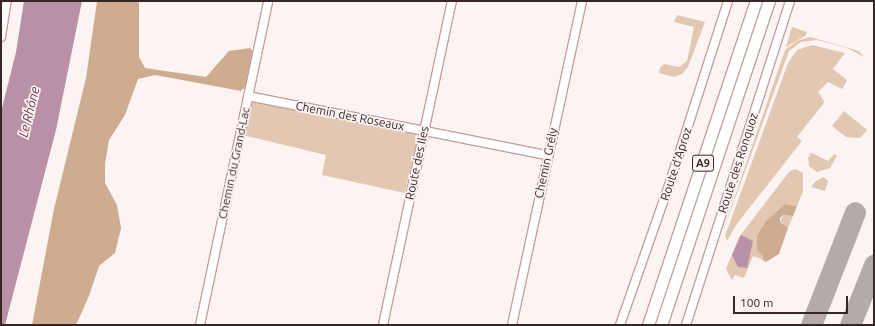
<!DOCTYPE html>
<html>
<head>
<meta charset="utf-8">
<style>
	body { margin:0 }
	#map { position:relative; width:875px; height:326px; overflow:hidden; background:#fcf4f3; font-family:Ubuntu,sans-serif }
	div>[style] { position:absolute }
	.green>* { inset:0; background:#e2c8b3 }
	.forest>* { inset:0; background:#cfac8f }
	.water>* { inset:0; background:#b990a5 }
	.taxiway>* { height:21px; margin:-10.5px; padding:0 10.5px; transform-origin:10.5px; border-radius:10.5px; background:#b4aaa8 }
	.roads { filter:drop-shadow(1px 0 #c6a09d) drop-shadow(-1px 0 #c6a09d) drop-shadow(0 1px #c6a09d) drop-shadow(0 -1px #c6a09d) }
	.minor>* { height:8px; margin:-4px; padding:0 4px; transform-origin:4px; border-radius:4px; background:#fff }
	.highway>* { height:11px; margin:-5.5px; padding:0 5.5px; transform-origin:5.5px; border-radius:5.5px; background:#fff }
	span { translate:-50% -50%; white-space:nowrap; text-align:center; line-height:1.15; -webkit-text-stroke:3.5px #fcf4f3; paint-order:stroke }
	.shield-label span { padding:1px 3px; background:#fcf4f3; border:1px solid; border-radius:3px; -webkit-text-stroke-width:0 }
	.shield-label { font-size:11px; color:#362726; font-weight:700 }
	.street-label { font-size:12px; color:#362726 }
	.water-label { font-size:13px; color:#723c5b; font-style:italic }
	.frame { position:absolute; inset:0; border:2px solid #362726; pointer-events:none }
	.scale { position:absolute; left:733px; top:296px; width:115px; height:18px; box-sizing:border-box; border:2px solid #362726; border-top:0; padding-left:5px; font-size:12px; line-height:14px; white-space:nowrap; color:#362726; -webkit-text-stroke:3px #fcf4f3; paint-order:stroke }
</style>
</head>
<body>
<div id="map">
	<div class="green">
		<div style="clip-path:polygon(677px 15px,705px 22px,688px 67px,682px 74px,674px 77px,659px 73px,660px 68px,664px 64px,679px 67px,687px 61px,694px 27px,674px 22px)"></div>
		<div style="clip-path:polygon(792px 27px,807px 32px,805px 36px,786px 47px)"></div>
		<div style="clip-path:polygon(810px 37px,859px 51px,864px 57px,847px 48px,817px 40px,801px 42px,789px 51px,721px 237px,785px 50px,797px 41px)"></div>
		<div style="clip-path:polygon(812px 45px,845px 53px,833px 69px,847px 80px,844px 86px,842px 89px,828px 82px,818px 92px,824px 101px,823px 104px,797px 137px,802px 141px,736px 225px,727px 241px,725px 236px,788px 63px,797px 50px)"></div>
		<div style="clip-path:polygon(252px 100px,414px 133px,418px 138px,405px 193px,322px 175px,326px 155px,242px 135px,249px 103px)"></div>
		<div style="clip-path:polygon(844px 111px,867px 130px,860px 138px,846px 137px,832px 126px)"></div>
		<div style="clip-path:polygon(812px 153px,828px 161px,834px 154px,837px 156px,830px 168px,817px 172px,809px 166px,808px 156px,811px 157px,809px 154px)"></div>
		<div style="clip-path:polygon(795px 169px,803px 173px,803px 191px,797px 206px,785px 204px,766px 221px,763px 260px,753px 256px,744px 278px,735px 275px,732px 280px,726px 269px,739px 237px,789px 172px)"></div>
		<div style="clip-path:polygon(823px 177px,828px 181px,825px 191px,811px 187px,815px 182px)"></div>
		<div style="clip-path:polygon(783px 215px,793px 216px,788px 228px,780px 222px)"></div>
	</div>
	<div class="forest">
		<div style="clip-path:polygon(97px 1px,139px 1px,139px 57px,145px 68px,206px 77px,229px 51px,250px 48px,254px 53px,247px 85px,241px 91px,155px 75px,138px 79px,125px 115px,109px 140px,105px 164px,105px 183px,117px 205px,121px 228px,115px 253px,99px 266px,89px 296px,76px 325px,32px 325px,54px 209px,86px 78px)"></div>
		<div style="clip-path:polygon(785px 204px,797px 206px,793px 216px,783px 215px,780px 218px,780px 222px,788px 228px,779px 254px,766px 262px,763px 260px,763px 256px,757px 250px,757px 236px,766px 221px)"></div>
	</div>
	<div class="water">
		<div style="clip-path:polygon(24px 1px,82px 1px,56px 130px,5px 325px,1px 325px,1px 112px,16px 52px)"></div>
		<div style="clip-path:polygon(741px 235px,753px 241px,747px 268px,738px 267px,732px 255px)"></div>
	</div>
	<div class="taxiway">
		<div style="left:811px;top:325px;width:121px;rotate:-68.7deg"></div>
		<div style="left:850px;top:325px;width:65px;rotate:-68.2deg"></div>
	</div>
	<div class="roads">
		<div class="minor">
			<div style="left:1px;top:37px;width:36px;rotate:-81deg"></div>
			<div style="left:248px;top:96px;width:305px;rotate:11.2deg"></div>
			<div style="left:200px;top:325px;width:331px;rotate:-78.1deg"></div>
			<div style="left:383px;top:325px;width:331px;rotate:-78deg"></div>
			<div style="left:512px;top:325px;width:331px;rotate:-77.8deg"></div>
			<div style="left:620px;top:325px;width:151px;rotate:-70.7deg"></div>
			<div style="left:670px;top:182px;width:190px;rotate:-72.2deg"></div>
			<div style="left:686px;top:325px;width:340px;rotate:-72.2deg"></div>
		</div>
		<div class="highway">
			<div style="left:648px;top:325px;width:342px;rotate:-71.6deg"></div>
			<div style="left:661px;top:325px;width:342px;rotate:-71.6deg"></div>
		</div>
	</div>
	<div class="shield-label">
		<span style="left:703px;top:163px">A9</span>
	</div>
	<div class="street-label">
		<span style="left:350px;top:116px;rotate:11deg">Chemin des Roseaux</span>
		<span style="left:234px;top:163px;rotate:-78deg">Chemin du Grand-Lac</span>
		<span style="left:417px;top:163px;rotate:-78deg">Route des Iles</span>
		<span style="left:546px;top:163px;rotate:-78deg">Chemin Grély</span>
		<span style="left:738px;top:163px;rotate:-72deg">Route des Ronquoz</span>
		<span style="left:676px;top:164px;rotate:-72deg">Route d'Aproz</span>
	</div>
	<div class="water-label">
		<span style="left:29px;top:112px;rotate:-76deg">Le Rhône</span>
	</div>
	<div class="frame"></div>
	<div class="scale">100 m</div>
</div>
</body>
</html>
